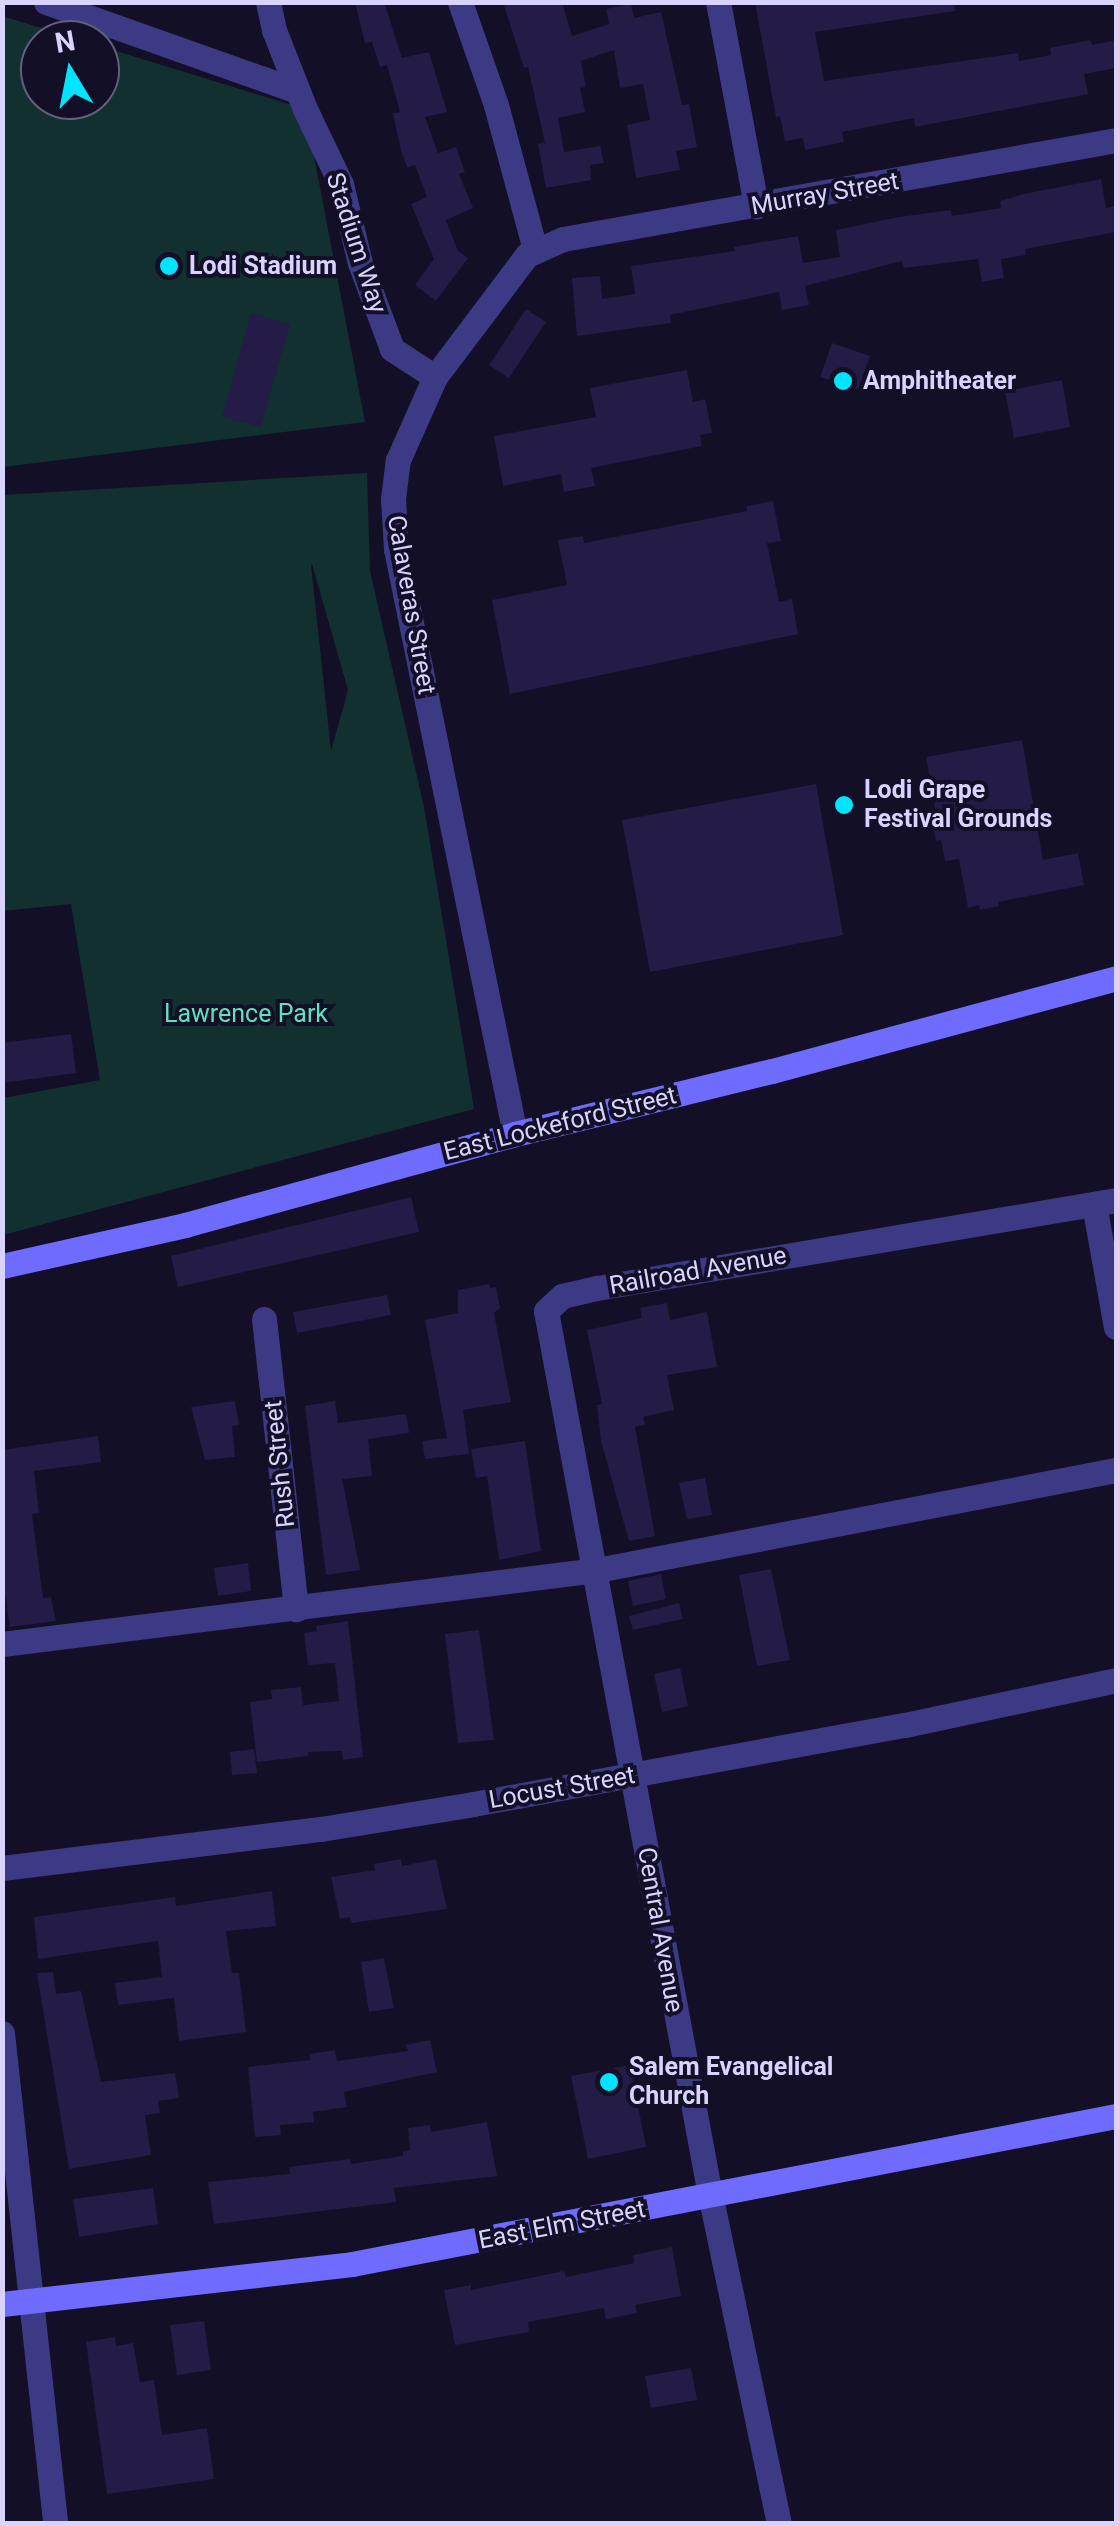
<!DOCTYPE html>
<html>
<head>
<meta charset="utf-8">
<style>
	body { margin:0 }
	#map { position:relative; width:1119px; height:2526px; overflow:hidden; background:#130f26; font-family:Roboto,sans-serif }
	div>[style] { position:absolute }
	.green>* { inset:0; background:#12302f }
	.building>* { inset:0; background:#241b47 }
	.street>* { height:25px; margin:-12.5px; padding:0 12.5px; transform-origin:12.5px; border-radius:12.5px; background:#3d3a85 }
	.secondary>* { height:25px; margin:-12.5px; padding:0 12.5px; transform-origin:12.5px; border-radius:12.5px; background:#6f6bff }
	.dots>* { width:28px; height:28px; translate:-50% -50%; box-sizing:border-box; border:5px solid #130f26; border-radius:50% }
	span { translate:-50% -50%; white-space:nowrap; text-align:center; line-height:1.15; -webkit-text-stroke:8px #130f26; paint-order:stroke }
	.street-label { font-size:25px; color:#d9d4ff }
	.poi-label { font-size:25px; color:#d9d4ff; font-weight:700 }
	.left { translate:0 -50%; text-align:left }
	.park-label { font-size:25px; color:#5fe0c0 }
	.frame { position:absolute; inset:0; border:5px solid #d9d4ff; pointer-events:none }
	.north { position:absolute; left:20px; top:20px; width:100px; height:100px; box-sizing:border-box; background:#130f26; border:2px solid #625e7d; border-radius:50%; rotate:350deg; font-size:28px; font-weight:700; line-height:40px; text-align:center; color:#d9d4ff }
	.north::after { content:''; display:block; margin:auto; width:35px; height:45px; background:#00e5ff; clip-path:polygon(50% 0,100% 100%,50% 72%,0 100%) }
</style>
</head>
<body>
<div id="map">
	<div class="green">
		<div style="clip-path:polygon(2px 16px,81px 40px,40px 40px,40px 100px,100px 100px,100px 46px,305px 109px,365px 422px,3px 467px)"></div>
		<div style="clip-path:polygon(evenodd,367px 473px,370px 571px,424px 807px,474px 1109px,3px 1235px,3px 1098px,100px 1080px,71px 904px,3px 911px,3px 495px,367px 473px,312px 564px,348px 690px,331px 751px,311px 565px,312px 564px)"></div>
	</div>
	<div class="building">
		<div style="clip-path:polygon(355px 2px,384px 2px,402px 58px,429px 52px,447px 112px,425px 117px,438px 153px,456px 147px,465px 172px,459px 174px,473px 208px,446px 220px,458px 251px,468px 258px,436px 301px,415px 285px,434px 259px,411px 204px,427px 197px,415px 165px,407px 167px,401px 151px,393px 113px,400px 112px,387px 65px,380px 67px,372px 42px,365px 43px)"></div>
		<div style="clip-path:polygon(503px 2px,562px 2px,572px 36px,609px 24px,606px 9px,631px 4px,634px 18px,661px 12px,682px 105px,689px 104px,697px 147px,676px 151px,680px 170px,636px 178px,627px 125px,650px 120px,643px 84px,620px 88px,614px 50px,581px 61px,586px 87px,580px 88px,585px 112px,558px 118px,564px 152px,600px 146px,604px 163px,590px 165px,591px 180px,546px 188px,538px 144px,545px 143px,528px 67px,524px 68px)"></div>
		<div style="clip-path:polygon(755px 2px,954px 2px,955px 11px,815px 32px,824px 81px,1018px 53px,1019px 61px,1051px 55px,1050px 48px,1090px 40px,1092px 45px,1116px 40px,1116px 68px,1084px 74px,1088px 94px,915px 127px,914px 118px,842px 132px,844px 142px,805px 150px,803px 138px,785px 141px,780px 116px,776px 117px)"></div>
		<div style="clip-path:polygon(1101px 179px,1106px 208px,1116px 206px,1116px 232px,1025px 249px,1026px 255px,1001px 259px,1004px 278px,982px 282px,978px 259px,904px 268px,902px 261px,805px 286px,809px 305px,782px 310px,779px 292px,670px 315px,671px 323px,577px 336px,572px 278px,600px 276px,602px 299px,635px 294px,631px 266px,735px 251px,734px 247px,798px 236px,803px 263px,840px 257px,836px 230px,899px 217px,951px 210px,952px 216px,1001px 208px,1000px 201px,1024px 194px)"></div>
		<div style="clip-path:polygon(526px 309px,546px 322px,509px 378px,489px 365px)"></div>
		<div style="clip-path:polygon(251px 313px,290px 324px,261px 427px,222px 417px)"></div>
		<div style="clip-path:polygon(832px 343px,870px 356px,858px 389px,820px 377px)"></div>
		<div style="clip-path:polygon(687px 370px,693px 402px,705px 399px,712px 433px,700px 435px,702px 446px,591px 468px,595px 486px,564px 492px,561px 474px,503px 486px,494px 436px,596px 417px,590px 388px)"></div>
		<div style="clip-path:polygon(1062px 380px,1070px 427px,1014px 438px,1005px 391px)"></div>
		<div style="clip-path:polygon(773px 501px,781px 541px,767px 543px,779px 602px,792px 599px,798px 634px,510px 694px,492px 600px,567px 585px,558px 540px,583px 536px,584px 543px,747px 511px,746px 506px)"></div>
		<div style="clip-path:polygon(1022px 740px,1043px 860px,1078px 853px,1084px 885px,998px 902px,999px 906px,980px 910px,979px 905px,968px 908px,959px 859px,945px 861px,941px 840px,936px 841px,932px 819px,937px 818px,926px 757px)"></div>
		<div style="clip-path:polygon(816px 784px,843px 935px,650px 972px,622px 820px)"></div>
		<div style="clip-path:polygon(71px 1034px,76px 1073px,2px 1083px,2px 1043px)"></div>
		<div style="clip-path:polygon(411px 1197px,419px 1232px,178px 1287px,171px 1256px)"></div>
		<div style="clip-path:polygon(489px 1284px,490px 1288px,496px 1287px,500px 1308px,494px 1313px,511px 1402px,463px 1410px,469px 1454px,425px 1459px,422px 1441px,447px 1438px,425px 1320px,458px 1313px,458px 1290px)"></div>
		<div style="clip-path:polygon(387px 1295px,391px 1315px,297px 1333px,293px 1312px)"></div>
		<div style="clip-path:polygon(667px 1303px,670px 1320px,707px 1312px,717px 1367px,667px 1375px,674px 1410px,643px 1417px,645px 1425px,635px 1427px,655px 1536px,629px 1541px,601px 1441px,597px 1405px,602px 1404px,587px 1330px,642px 1318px,640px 1308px)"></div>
		<div style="clip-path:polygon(235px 1401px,239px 1425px,232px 1426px,235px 1457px,205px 1460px,191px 1407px)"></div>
		<div style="clip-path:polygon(335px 1401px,338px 1423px,406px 1414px,409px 1433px,368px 1439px,372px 1476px,342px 1479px,360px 1570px,326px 1575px,305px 1406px)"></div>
		<div style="clip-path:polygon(98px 1436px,101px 1462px,34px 1471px,39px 1513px,32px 1514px,43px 1598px,51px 1597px,56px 1621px,10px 1627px,2px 1572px,2px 1450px)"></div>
		<div style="clip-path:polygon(525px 1441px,541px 1551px,499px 1560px,487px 1476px,476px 1478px,471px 1449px)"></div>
		<div style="clip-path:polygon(705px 1478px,712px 1515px,687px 1519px,679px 1483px)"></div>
		<div style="clip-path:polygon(248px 1563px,251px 1591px,218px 1596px,214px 1568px)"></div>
		<div style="clip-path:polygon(771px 1569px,790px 1660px,757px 1666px,739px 1575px)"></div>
		<div style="clip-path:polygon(661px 1574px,666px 1599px,633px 1606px,628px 1581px)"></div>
		<div style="clip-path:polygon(679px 1603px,683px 1619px,633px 1630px,629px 1616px)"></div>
		<div style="clip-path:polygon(348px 1621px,363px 1757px,343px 1760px,342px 1751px,308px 1752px,308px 1756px,257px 1762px,250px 1702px,272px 1699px,271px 1690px,301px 1687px,303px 1705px,339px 1701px,335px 1663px,308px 1665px,304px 1633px,317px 1631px,316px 1626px)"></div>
		<div style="clip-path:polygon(479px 1630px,494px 1740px,458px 1743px,445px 1634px)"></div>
		<div style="clip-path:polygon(680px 1668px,688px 1706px,662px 1712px,654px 1674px)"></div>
		<div style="clip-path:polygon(254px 1749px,257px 1773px,232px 1775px,230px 1752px)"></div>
		<div style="clip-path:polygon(401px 1859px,402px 1866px,436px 1859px,447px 1909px,352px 1923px,350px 1917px,340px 1919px,331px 1877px,375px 1870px,374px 1864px)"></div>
		<div style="clip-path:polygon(272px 1891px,276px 1926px,226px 1931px,232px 1973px,239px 1973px,246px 2032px,179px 2041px,174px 1998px,118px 2005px,115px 1983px,162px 1977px,158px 1941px,38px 1959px,34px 1917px,175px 1897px,176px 1906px)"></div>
		<div style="clip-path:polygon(384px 1958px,394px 2008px,369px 2012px,361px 1962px)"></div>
		<div style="clip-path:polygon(53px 1972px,56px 1994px,81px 1991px,101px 2082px,175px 2073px,179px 2098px,158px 2101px,160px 2113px,145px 2115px,151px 2155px,69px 2169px,37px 1973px)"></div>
		<div style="clip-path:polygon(430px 2040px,437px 2072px,344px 2092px,347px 2107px,313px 2112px,314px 2122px,280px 2125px,281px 2135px,255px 2137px,248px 2067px,310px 2060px,309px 2054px,335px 2050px,337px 2061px,408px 2051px,406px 2045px)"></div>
		<div style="clip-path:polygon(630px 2065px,646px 2147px,588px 2159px,571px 2076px)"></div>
		<div style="clip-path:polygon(487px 2122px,497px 2176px,394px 2188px,396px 2202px,214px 2224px,208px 2182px,290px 2174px,289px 2167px,350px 2159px,351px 2164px,403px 2156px,403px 2152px,410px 2150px,408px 2128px,430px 2125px,431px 2132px)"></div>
		<div style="clip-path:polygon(153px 2188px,158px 2224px,79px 2237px,73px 2199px)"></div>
		<div style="clip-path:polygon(672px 2247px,681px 2296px,635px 2305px,637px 2313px,606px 2319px,604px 2308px,528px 2322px,529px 2332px,455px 2345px,444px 2290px,471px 2285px,471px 2290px,564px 2271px,566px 2277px,634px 2263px,633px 2255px)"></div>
		<div style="clip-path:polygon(204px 2321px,211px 2370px,177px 2375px,170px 2325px)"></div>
		<div style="clip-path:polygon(115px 2337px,116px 2346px,133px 2343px,140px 2382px,154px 2380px,162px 2435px,207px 2428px,214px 2479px,107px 2494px,86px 2342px)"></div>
		<div style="clip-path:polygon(691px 2368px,697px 2400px,651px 2408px,645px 2376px)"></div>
	</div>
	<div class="street">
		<div style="left:46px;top:2px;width:267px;rotate:19.5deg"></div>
		<div style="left:268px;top:2px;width:29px;rotate:78deg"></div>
		<div style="left:274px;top:30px;width:85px;rotate:68.6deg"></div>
		<div style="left:305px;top:109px;width:83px;rotate:64.4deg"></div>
		<div style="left:341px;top:184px;width:81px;rotate:76.5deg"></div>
		<div style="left:360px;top:263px;width:92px;rotate:69.6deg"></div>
		<div style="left:392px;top:349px;width:51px;rotate:33.1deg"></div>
		<div style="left:460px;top:2px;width:109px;rotate:70.7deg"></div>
		<div style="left:496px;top:105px;width:150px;rotate:74.9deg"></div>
		<div style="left:718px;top:2px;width:208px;rotate:79.4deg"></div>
		<div style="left:515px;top:1134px;width:597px;rotate:-101.5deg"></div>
		<div style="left:396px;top:549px;width:50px;rotate:-93.4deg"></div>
		<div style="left:393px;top:499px;width:39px;rotate:-83deg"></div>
		<div style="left:398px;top:460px;width:91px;rotate:-66deg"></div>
		<div style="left:435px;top:377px;width:153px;rotate:-53deg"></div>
		<div style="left:527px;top:255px;width:39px;rotate:-24deg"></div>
		<div style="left:563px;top:239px;width:562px;rotate:-10.15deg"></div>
		<div style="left:1094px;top:1204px;width:125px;rotate:79.9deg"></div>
		<div style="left:264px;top:1319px;width:292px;rotate:83.7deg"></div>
		<div style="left:2px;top:1644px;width:600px;rotate:-7.09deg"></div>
		<div style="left:597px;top:1570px;width:529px;rotate:-10.91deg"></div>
		<div style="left:2px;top:1868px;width:321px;rotate:-7deg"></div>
		<div style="left:321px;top:1829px;width:154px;rotate:-9.3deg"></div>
		<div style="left:473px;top:1804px;width:439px;rotate:-10.4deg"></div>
		<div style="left:905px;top:1725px;width:216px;rotate:-12deg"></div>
		<div style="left:2px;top:2033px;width:494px;rotate:83.8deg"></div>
		<div style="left:779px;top:2524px;width:336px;rotate:-101.8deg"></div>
		<div style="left:710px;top:2195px;width:899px;rotate:-100.51deg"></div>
		<div style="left:546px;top:1311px;width:22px;rotate:-43deg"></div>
		<div style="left:562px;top:1296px;width:36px;rotate:-13deg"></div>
		<div style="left:597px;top:1288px;width:526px;rotate:-9.62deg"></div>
	</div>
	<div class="secondary">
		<div style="left:2px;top:1266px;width:188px;rotate:-12.6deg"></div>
		<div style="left:185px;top:1225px;width:342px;rotate:-15.4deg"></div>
		<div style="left:515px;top:1134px;width:265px;rotate:-13.8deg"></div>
		<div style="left:772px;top:1071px;width:356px;rotate:-15.1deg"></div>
		<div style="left:2px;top:2304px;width:352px;rotate:-6.5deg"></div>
		<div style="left:352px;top:2264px;width:778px;rotate:-10.96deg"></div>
	</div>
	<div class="dots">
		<div style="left:169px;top:266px;background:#00e5ff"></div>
		<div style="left:843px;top:381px;background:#00e5ff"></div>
		<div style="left:844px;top:805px;background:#00e5ff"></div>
		<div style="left:609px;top:2082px;background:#00e5ff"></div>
	</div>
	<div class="street-label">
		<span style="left:825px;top:194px;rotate:-10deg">Murray Street</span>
		<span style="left:356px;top:243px;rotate:72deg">Stadium Way</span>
		<span style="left:411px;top:605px;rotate:80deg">Calaveras Street</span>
		<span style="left:560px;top:1124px;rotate:-14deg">East Lockeford Street</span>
		<span style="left:698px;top:1271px;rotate:-10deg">Railroad Avenue</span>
		<span style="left:280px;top:1464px;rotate:-96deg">Rush Street</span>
		<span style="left:562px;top:1788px;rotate:-10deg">Locust Street</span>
		<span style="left:660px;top:1930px;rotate:80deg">Central Avenue</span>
		<span style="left:562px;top:2225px;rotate:-11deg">East Elm Street</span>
	</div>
	<div class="poi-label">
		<span class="left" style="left:189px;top:266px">Lodi Stadium</span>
		<span class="left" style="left:863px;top:381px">Amphitheater</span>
		<span class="left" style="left:864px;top:805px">Lodi Grape<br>Festival Grounds</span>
		<span class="left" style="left:629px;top:2082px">Salem Evangelical<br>Church</span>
	</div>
	<div class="park-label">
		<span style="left:246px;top:1014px">Lawrence Park</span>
	</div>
	<div class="frame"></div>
	<div class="north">N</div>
</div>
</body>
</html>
